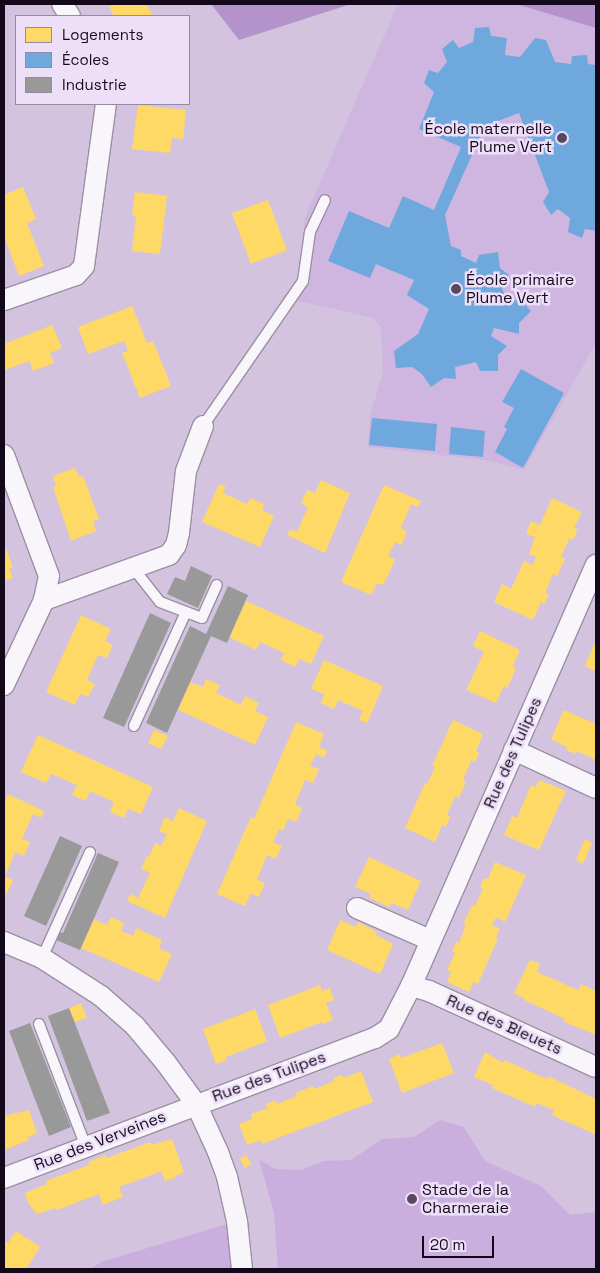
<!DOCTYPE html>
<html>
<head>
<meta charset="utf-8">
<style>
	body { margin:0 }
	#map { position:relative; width:600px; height:1273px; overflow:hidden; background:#d3c3df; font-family:"Space Grotesk",sans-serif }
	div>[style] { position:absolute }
	.built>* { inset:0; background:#cfb6e1 }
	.green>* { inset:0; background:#caafde }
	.forest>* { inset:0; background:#b493cb }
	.homes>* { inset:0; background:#ffd966 }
	.schools>* { inset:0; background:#6fa8dc }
	.industry>* { inset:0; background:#999 }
	.roads { filter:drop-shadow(1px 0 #9b8fa4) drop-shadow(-1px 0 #9b8fa4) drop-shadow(0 1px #9b8fa4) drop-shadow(0 -1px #9b8fa4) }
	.lane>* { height:10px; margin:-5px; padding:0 5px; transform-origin:5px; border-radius:5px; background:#f8f6fa }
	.street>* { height:20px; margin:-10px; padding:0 10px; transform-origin:10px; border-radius:10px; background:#f8f6fa }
	.dots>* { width:14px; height:14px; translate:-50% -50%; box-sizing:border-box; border:2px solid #eedff9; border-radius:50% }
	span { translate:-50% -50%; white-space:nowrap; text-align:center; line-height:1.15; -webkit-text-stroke:5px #eedff9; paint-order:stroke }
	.poi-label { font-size:16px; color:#14091b }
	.right { translate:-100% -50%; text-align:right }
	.left { translate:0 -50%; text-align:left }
	.street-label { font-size:16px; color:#14091b }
	.frame { position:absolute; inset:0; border:5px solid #14091b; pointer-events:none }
	.legend { position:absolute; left:15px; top:15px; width:175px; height:90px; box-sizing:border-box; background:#eedff9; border:1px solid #9789a0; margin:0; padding:6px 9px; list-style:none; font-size:15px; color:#14091b }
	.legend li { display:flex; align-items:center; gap:10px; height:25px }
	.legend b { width:25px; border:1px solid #9789a0 }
	.scale { position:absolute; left:422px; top:1236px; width:72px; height:22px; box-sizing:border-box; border:2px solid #14091b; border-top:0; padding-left:6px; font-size:15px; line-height:18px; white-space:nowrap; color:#14091b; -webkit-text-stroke:4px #eedff9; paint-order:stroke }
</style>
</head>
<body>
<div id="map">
	<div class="built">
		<div style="clip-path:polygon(398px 4px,516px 4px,596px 28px,596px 343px,524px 470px,485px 460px,368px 447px,370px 416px,383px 372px,381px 327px,373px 318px,282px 297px,292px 290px,298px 281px,305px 217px)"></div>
	</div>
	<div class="green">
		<div style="clip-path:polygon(440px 1120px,464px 1127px,485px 1161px,541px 1186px,570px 1215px,596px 1212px,596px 1269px,278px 1269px,274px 1213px,259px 1159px,275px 1169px,301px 1170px,324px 1161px,351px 1160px,382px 1139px,414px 1137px)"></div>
		<div style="clip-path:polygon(237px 1221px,242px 1269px,91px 1269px,101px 1262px)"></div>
	</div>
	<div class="forest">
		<div style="clip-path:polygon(211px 4px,351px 4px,239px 40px)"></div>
		<div style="clip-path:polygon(516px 4px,596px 4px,596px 28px)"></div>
	</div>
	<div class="homes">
		<div style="clip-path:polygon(115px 4px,146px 4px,153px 16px,114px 16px,109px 7px)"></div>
		<div style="clip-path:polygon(138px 105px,186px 110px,183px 139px,172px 138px,170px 153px,132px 149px)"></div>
		<div style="clip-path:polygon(23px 187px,36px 219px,27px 223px,44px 266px,19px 276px,4px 236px,4px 195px)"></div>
		<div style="clip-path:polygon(135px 192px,167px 196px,160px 254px,132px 251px,136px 216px,132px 216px)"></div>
		<div style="clip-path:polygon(268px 200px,287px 250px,251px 264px,232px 213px)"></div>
		<div style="clip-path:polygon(132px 306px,147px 343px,153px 341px,171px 386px,140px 398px,122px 353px,128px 351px,124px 341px,88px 354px,78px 327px)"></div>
		<div style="clip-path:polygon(52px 325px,62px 348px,50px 353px,54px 363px,33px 371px,29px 361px,5px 370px,4px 344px)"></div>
		<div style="clip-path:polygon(75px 468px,79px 477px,83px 476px,99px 519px,93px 521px,96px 531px,71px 541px,53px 487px,56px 486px,53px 476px)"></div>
		<div style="clip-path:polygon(321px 480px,350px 493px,325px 553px,287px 535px,291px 529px,297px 532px,308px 507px,301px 503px,307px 490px,315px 493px)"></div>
		<div style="clip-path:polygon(219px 484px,226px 487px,223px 493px,247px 504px,251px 498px,264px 504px,262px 510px,274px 516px,260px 547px,202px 522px)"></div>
		<div style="clip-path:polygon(384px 485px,421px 501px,418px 507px,411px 504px,401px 528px,407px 531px,404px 539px,401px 545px,395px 542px,388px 556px,395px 559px,390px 571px,383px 585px,377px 583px,371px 595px,341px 582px)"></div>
		<div style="clip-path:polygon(552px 498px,582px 512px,574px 528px,578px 529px,573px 540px,569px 539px,561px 557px,565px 559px,557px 576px,553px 574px,545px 593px,549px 594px,544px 604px,541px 602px,533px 620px,494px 602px,502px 584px,511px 589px,524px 561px,533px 565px,536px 557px,529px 554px,535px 537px,526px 534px,531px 521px,540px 525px)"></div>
		<div style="clip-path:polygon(4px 544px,13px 567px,9px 568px,13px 578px,4px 581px)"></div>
		<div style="clip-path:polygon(246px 601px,324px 636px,311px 664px,299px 659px,295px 667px,281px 660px,284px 653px,260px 642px,256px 650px,229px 637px)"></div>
		<div style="clip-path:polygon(81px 615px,111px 629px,105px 641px,113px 645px,107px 658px,98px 655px,87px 680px,95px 684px,88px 697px,80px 694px,75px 705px,46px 692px)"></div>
		<div style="clip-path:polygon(480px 631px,520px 650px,513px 666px,516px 668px,512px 678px,507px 688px,504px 686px,496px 703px,466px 690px,484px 652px,473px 646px)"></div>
		<div style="clip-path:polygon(596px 640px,596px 671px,585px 666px)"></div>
		<div style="clip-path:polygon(324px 660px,383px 686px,367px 723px,359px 720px,363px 711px,338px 700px,334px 709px,321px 703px,324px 694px,311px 689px)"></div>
		<div style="clip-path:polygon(206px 679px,220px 685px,216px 693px,229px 699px,241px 705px,245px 696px,259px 703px,255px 711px,268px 717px,255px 745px,178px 710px,190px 682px,203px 687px)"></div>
		<div style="clip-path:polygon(564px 710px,596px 724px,596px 760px,577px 751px,576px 754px,566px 750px,567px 747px,551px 739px)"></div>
		<div style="clip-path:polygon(453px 720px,483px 734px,476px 751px,479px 753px,475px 762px,471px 760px,463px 780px,466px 782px,459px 798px,455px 796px,447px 815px,450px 817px,446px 827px,442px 825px,435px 842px,405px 828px,425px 783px,427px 784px,431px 776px,435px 767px,432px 766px)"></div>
		<div style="clip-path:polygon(296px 722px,324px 734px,319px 747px,327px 750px,324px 758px,316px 754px,310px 766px,319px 769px,313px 783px,305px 780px,295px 804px,302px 808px,299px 816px,296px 822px,288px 819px,283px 831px,279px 829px,273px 842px,282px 846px,275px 859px,267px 855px,257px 880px,265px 883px,259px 897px,251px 893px,245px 906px,217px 894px,251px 817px,254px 819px)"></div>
		<div style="clip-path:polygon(154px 730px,168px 736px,161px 749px,148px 743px)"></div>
		<div style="clip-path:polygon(38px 735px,153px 787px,141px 814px,128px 809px,124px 818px,110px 812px,114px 802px,90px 791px,86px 801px,72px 795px,77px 785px,51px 774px,46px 783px,21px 772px)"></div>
		<div style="clip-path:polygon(539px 780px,566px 791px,539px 850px,504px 835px,512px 816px,517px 818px,531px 785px,536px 787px)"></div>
		<div style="clip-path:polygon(8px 794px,44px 811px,41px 818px,33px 814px,22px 839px,30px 842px,24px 856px,15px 852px,5px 876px,13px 880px,7px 893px,4px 892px,4px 803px)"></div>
		<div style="clip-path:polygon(179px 808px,207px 821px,165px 918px,127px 901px,130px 894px,138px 898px,150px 873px,141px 869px,147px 856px,149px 857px,155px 843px,161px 846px,167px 834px,159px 831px,165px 817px,173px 821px)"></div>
		<div style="clip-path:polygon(585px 839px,592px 843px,583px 864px,576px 860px)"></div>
		<div style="clip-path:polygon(369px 857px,421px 881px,408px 910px,391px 903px,389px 907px,370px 898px,371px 894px,355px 887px)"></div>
		<div style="clip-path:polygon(495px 862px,526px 875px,505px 922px,496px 917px,492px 925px,500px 929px,496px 937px,498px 938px,478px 984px,473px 982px,469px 992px,447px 982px,451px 972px,447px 970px,455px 953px,452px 952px,456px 941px,459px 943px,466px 925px,463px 924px,472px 905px,475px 906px,483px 889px,480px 887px,484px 878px,488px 879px)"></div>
		<div style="clip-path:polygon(111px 917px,124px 923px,121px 931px,133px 936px,136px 928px,162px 940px,159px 948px,172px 954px,159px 982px,81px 948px,94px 919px,107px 925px)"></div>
		<div style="clip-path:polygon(340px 920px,356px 927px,358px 922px,377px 932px,376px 935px,393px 944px,380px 974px,327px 950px)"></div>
		<div style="clip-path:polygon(530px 960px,540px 964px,537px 972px,578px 990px,581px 984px,596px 991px,596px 1035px,564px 1022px,565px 1019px,524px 1000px,524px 998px,514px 993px)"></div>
		<div style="clip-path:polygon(320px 985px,322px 991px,330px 988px,334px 1000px,326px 1003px,333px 1020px,323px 1024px,322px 1022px,280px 1038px,268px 1005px)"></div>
		<div style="clip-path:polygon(81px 1003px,87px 1018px,75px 1022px,69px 1008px)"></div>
		<div style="clip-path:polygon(255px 1009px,267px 1041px,226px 1057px,227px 1060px,216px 1064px,203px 1029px)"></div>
		<div style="clip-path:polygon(442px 1043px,454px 1073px,402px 1093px,389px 1059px,400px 1054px,401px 1058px)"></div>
		<div style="clip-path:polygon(485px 1052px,503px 1063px,504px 1060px,547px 1079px,548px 1076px,596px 1099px,596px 1131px,594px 1134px,552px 1115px,554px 1110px,537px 1103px,535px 1107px,492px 1088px,493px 1085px,474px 1077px)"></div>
		<div style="clip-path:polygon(361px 1071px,373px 1102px,262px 1144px,261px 1140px,247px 1145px,239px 1124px,252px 1119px,251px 1114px,268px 1108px,266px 1104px,276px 1100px,277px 1104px,297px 1096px,295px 1093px,313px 1086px,315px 1089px,334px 1081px,333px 1078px,342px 1075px,344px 1078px)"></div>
		<div style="clip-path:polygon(29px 1110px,37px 1133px,28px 1137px,29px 1140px,4px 1150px,4px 1116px)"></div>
		<div style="clip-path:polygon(172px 1139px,184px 1172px,175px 1176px,176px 1178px,165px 1181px,161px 1171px,141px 1179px,119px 1187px,123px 1197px,103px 1205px,99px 1194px,57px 1210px,56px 1208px,37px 1214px,28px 1203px,25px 1193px,47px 1184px,46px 1181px,89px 1165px,88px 1162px,106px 1155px,107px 1158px,150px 1142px,151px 1145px)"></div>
		<div style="clip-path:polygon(246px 1155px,251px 1164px,245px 1168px,240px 1159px)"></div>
		<div style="clip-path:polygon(16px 1231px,40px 1247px,26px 1269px,4px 1269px,4px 1241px,8px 1243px)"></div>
	</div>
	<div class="schools">
		<div style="clip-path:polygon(489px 27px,491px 36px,507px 38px,505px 55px,520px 57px,535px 38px,546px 40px,555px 62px,571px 64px,572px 56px,587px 55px,588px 64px,596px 65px,596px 231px,585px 229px,582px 238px,568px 232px,570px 218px,558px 209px,551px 215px,543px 202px,549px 192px,519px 113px,485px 126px,445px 215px,451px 246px,461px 250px,461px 256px,476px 263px,479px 255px,498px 252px,500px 268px,509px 275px,500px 283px,507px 301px,520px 299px,531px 311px,519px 323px,519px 334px,494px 328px,491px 336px,507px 346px,498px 355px,498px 371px,480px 371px,476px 362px,455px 367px,456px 379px,444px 378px,431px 387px,422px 374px,412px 367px,396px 368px,394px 351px,418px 334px,429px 309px,407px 295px,414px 280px,376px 264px,370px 278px,328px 261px,349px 211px,389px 228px,403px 196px,434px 210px,461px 147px,419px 129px,434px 92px,424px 83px,429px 70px,438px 73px,447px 62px,442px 49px,453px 40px,459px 48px,473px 42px,475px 28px)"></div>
		<div style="clip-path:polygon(521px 369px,564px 393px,523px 468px,495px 452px,507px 429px,504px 427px,514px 408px,502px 402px)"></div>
		<div style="clip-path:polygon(372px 418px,437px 424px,435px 451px,369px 445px)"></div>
		<div style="clip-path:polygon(451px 427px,485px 431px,483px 457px,449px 454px)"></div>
	</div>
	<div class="industry">
		<div style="clip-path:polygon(191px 566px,212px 576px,198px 608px,167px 594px,175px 577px,185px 581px)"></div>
		<div style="clip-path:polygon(228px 586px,248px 595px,227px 643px,211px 636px,167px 733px,146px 723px,190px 626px,206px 634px)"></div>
		<div style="clip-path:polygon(150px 613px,171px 623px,124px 727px,103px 718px)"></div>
		<div style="clip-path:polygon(60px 836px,82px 846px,46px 926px,24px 916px)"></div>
		<div style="clip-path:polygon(98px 853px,119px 862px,80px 950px,56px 940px,60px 932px,63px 933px)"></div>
		<div style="clip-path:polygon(69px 1008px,110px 1113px,87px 1121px,48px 1016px)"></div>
		<div style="clip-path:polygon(30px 1023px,71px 1127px,49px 1136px,9px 1031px)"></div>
	</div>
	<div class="roads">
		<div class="lane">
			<div style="left:203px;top:426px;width:176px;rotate:-55.4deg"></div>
			<div style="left:303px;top:281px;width:49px;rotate:-81.9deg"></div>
			<div style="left:310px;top:232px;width:35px;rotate:-65deg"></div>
			<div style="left:134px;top:569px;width:42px;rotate:51.8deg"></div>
			<div style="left:160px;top:602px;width:45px;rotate:20.9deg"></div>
			<div style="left:202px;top:618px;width:36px;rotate:-66deg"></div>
			<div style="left:134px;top:726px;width:125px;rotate:-65.5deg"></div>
			<div style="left:42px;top:958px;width:116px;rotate:-65.6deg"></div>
			<div style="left:39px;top:1024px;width:132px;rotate:69.1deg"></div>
		</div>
		<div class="street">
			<div style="left:62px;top:4px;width:14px;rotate:56deg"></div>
			<div style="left:4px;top:300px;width:76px;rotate:-19.1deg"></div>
			<div style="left:76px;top:275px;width:12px;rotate:-48deg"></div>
			<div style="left:84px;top:266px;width:163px;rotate:-82.3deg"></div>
			<div style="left:4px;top:455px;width:129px;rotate:69.6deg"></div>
			<div style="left:49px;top:576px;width:25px;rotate:102deg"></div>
			<div style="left:44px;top:600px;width:94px;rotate:115.2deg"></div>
			<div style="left:44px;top:600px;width:133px;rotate:-19.8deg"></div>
			<div style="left:169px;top:555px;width:12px;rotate:-55deg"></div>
			<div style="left:176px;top:545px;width:12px;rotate:-76deg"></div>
			<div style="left:179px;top:533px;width:62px;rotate:-83.6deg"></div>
			<div style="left:186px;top:471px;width:48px;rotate:-69.3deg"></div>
			<div style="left:514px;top:750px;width:90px;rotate:24.9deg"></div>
			<div style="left:357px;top:908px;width:80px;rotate:23.7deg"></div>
			<div style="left:4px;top:942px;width:41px;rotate:22.8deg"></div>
			<div style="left:42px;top:958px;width:70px;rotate:32.8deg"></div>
			<div style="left:101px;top:996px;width:45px;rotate:41.4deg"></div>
			<div style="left:135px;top:1026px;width:48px;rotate:50deg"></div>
			<div style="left:166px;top:1063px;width:51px;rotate:53.8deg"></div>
			<div style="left:196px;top:1104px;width:53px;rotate:65.4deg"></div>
			<div style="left:218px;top:1152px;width:27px;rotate:70deg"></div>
			<div style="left:227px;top:1177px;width:45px;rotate:77.2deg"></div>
			<div style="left:237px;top:1221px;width:48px;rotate:84.1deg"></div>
			<div style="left:411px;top:986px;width:19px;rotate:16deg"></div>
			<div style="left:429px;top:991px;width:183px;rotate:24.5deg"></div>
			<div style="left:4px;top:1178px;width:397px;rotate:-20.7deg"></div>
			<div style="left:375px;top:1038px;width:17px;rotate:-33deg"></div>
			<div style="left:389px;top:1029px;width:48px;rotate:-62.9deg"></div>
			<div style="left:411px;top:986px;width:460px;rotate:-66.3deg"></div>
		</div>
	</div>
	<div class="dots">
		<div style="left:562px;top:138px;background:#574a60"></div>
		<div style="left:456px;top:289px;background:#574a60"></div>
		<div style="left:412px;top:1199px;background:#574a60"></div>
	</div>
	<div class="poi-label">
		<span class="right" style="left:552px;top:138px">École maternelle<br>Plume Vert</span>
		<span class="left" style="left:466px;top:289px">École primaire<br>Plume Vert</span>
		<span class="left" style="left:422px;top:1199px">Stade de la<br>Charmeraie</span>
	</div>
	<div class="street-label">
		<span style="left:513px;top:753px;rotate:-66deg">Rue des Tulipes</span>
		<span style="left:504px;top:1025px;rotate:24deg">Rue des Bleuets</span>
		<span style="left:269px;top:1077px;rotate:-20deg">Rue des Tulipes</span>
		<span style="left:100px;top:1141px;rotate:-21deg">Rue des Verveines</span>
	</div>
	<div class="frame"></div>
	<ul class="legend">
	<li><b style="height:14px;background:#ffd966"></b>Logements</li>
	<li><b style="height:14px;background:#6fa8dc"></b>Écoles</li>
	<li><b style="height:14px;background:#999"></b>Industrie</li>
	</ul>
	<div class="scale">20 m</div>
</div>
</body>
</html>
